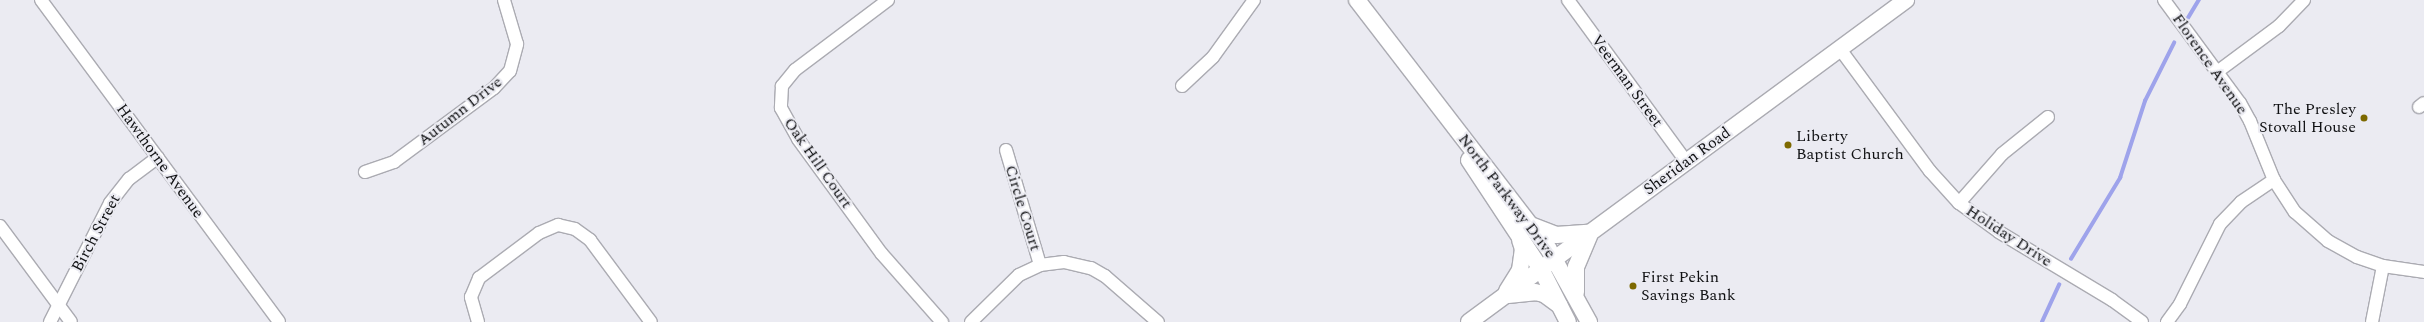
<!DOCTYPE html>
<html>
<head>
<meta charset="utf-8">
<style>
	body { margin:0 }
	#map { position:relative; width:2424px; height:322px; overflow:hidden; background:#ebebf2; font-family:Spectral,serif }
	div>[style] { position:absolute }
	.stream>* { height:3.5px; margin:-1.75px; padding:0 1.75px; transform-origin:1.75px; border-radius:1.75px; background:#9ea3eb }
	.roads { filter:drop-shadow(1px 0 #ababb2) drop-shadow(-1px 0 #ababb2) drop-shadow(0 1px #ababb2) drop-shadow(0 -1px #ababb2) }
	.street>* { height:12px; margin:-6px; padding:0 6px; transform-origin:6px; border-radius:6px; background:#fff }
	.secondary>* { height:16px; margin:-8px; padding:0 8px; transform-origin:8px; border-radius:8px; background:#fff }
	.dots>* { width:11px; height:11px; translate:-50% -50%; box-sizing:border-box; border:2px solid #ebebf2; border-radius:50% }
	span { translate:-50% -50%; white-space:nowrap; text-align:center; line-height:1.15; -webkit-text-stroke:4px #ebebf2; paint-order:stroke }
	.street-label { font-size:16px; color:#101113 }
	.poi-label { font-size:16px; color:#101113 }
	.right { translate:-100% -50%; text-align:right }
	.left { translate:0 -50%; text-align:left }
</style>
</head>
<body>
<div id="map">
	<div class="stream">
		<div style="left:2188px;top:18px;width:21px;rotate:-59deg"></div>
		<div style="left:2071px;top:259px;width:95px;rotate:-58.8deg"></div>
		<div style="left:2120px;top:178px;width:81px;rotate:-72deg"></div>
		<div style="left:2145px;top:101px;width:65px;rotate:-63.4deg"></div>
		<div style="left:2042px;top:322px;width:41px;rotate:-65.3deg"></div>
	</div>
	<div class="roads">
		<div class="street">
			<div style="left:41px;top:0;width:400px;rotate:53.5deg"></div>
			<div style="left:888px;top:0;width:116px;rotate:143deg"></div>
			<div style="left:795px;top:70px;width:21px;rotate:129deg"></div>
			<div style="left:782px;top:86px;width:22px;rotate:93deg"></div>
			<div style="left:781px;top:108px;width:35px;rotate:61deg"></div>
			<div style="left:798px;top:139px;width:142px;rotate:53.9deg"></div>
			<div style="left:882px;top:254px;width:91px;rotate:48.6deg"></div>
			<div style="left:1568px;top:0;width:200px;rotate:53.8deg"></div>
			<div style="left:2164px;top:0;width:128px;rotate:53.6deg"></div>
			<div style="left:2240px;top:103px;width:21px;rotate:61deg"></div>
			<div style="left:2250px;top:121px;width:64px;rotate:67.9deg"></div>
			<div style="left:2274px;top:180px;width:38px;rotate:57deg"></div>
			<div style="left:2295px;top:212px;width:44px;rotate:41.3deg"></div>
			<div style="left:2328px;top:241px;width:33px;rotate:29deg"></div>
			<div style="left:2357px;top:257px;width:28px;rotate:19deg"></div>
			<div style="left:2383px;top:266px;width:41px;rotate:8.3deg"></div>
			<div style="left:1840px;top:49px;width:152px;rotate:53.6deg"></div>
			<div style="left:1930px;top:171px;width:43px;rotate:47.8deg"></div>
			<div style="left:1959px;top:203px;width:49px;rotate:35.9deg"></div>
			<div style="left:1999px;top:232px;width:132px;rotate:31deg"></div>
			<div style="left:2112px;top:300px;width:37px;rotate:36deg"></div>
			<div style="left:2217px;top:72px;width:77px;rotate:-36.6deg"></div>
			<div style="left:2279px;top:26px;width:36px;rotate:-46deg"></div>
			<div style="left:1182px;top:86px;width:42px;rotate:-43.1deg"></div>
			<div style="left:1213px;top:57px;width:70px;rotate:-54.3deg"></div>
			<div style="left:2419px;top:107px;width:6px;rotate:-39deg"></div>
			<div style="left:1006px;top:150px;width:120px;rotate:73.5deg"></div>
			<div style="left:365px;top:172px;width:31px;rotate:-19deg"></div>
			<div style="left:394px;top:162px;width:124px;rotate:-36.5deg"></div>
			<div style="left:494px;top:88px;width:23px;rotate:-47deg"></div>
			<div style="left:510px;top:71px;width:28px;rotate:-75deg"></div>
			<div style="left:517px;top:44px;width:46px;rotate:-106.5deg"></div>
			<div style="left:1959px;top:203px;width:65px;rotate:-48.7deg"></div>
			<div style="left:2002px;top:154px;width:59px;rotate:-38.8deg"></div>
			<div style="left:0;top:226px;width:119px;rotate:53.5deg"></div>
			<div style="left:50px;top:322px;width:133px;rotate:-63.2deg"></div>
			<div style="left:110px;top:203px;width:31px;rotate:-52deg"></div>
			<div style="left:129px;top:179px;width:36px;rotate:-37deg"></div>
			<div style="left:478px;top:322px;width:26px;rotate:-106deg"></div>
			<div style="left:471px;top:297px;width:21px;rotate:-67deg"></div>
			<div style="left:479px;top:278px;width:75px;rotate:-36.9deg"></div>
			<div style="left:539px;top:233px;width:21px;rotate:-23deg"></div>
			<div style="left:558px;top:225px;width:17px;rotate:13deg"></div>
			<div style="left:575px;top:229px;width:19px;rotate:36deg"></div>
			<div style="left:590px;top:240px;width:102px;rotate:53.4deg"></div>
			<div style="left:971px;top:322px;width:67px;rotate:-44.4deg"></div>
			<div style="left:1019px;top:275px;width:23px;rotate:-25deg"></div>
			<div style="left:1040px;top:265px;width:24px;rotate:-7deg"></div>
			<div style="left:1064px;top:262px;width:28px;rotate:13deg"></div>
			<div style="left:1091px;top:268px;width:16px;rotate:30deg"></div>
			<div style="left:1105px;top:276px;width:70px;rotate:41deg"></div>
			<div style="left:2167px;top:322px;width:22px;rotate:-54deg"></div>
			<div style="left:2180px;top:304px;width:89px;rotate:-63.4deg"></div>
			<div style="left:2220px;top:224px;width:30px;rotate:-46deg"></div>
			<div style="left:2241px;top:202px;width:40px;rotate:-34deg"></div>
			<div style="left:2372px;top:322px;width:57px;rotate:-78.9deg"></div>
		</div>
		<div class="secondary">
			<div style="left:1357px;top:0;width:313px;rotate:52.4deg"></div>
			<div style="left:1548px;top:248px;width:85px;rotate:61deg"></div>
			<div style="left:1469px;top:160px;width:131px;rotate:56.6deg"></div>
			<div style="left:1541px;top:269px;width:59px;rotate:63deg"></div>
			<div style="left:1533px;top:226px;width:25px;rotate:21deg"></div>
			<div style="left:1556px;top:235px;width:32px;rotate:-4deg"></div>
			<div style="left:1507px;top:291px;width:25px;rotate:-58deg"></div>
			<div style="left:1520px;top:270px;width:21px;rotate:-82deg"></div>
			<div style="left:1523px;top:249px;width:9px;rotate:-108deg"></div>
			<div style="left:1576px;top:292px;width:25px;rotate:-90deg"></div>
			<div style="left:1576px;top:267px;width:34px;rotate:-67deg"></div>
			<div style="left:1508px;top:295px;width:27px;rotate:-6deg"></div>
			<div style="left:1535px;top:292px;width:9px;rotate:13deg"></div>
			<div style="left:1544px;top:294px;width:19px;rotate:36deg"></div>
			<div style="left:1469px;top:322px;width:543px;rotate:-36.38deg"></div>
		</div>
	</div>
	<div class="dots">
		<div style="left:2364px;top:118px;background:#7d6900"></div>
		<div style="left:1788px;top:145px;background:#7d6900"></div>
		<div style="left:1633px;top:286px;background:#7d6900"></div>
	</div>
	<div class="street-label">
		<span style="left:2210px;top:64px;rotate:55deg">Florence Avenue</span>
		<span style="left:1627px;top:81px;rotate:54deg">Veerman Street</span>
		<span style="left:460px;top:111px;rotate:-38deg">Autumn Drive</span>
		<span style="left:160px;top:161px;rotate:54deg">Hawthorne Avenue</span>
		<span style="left:1687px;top:161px;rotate:-36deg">Sheridan Road</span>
		<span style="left:818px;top:163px;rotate:55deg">Oak Hill Court</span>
		<span style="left:1507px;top:196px;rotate:53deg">North Parkway Drive</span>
		<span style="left:1023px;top:208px;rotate:73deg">Circle Court</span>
		<span style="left:96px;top:233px;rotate:-62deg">Birch Street</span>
		<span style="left:2009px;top:236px;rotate:33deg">Holiday Drive</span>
	</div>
	<div class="poi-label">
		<span class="right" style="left:2356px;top:118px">The Presley<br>Stovall House</span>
		<span class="left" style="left:1796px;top:145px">Liberty<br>Baptist Church</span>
		<span class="left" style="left:1641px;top:286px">First Pekin<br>Savings Bank</span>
	</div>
</div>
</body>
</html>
